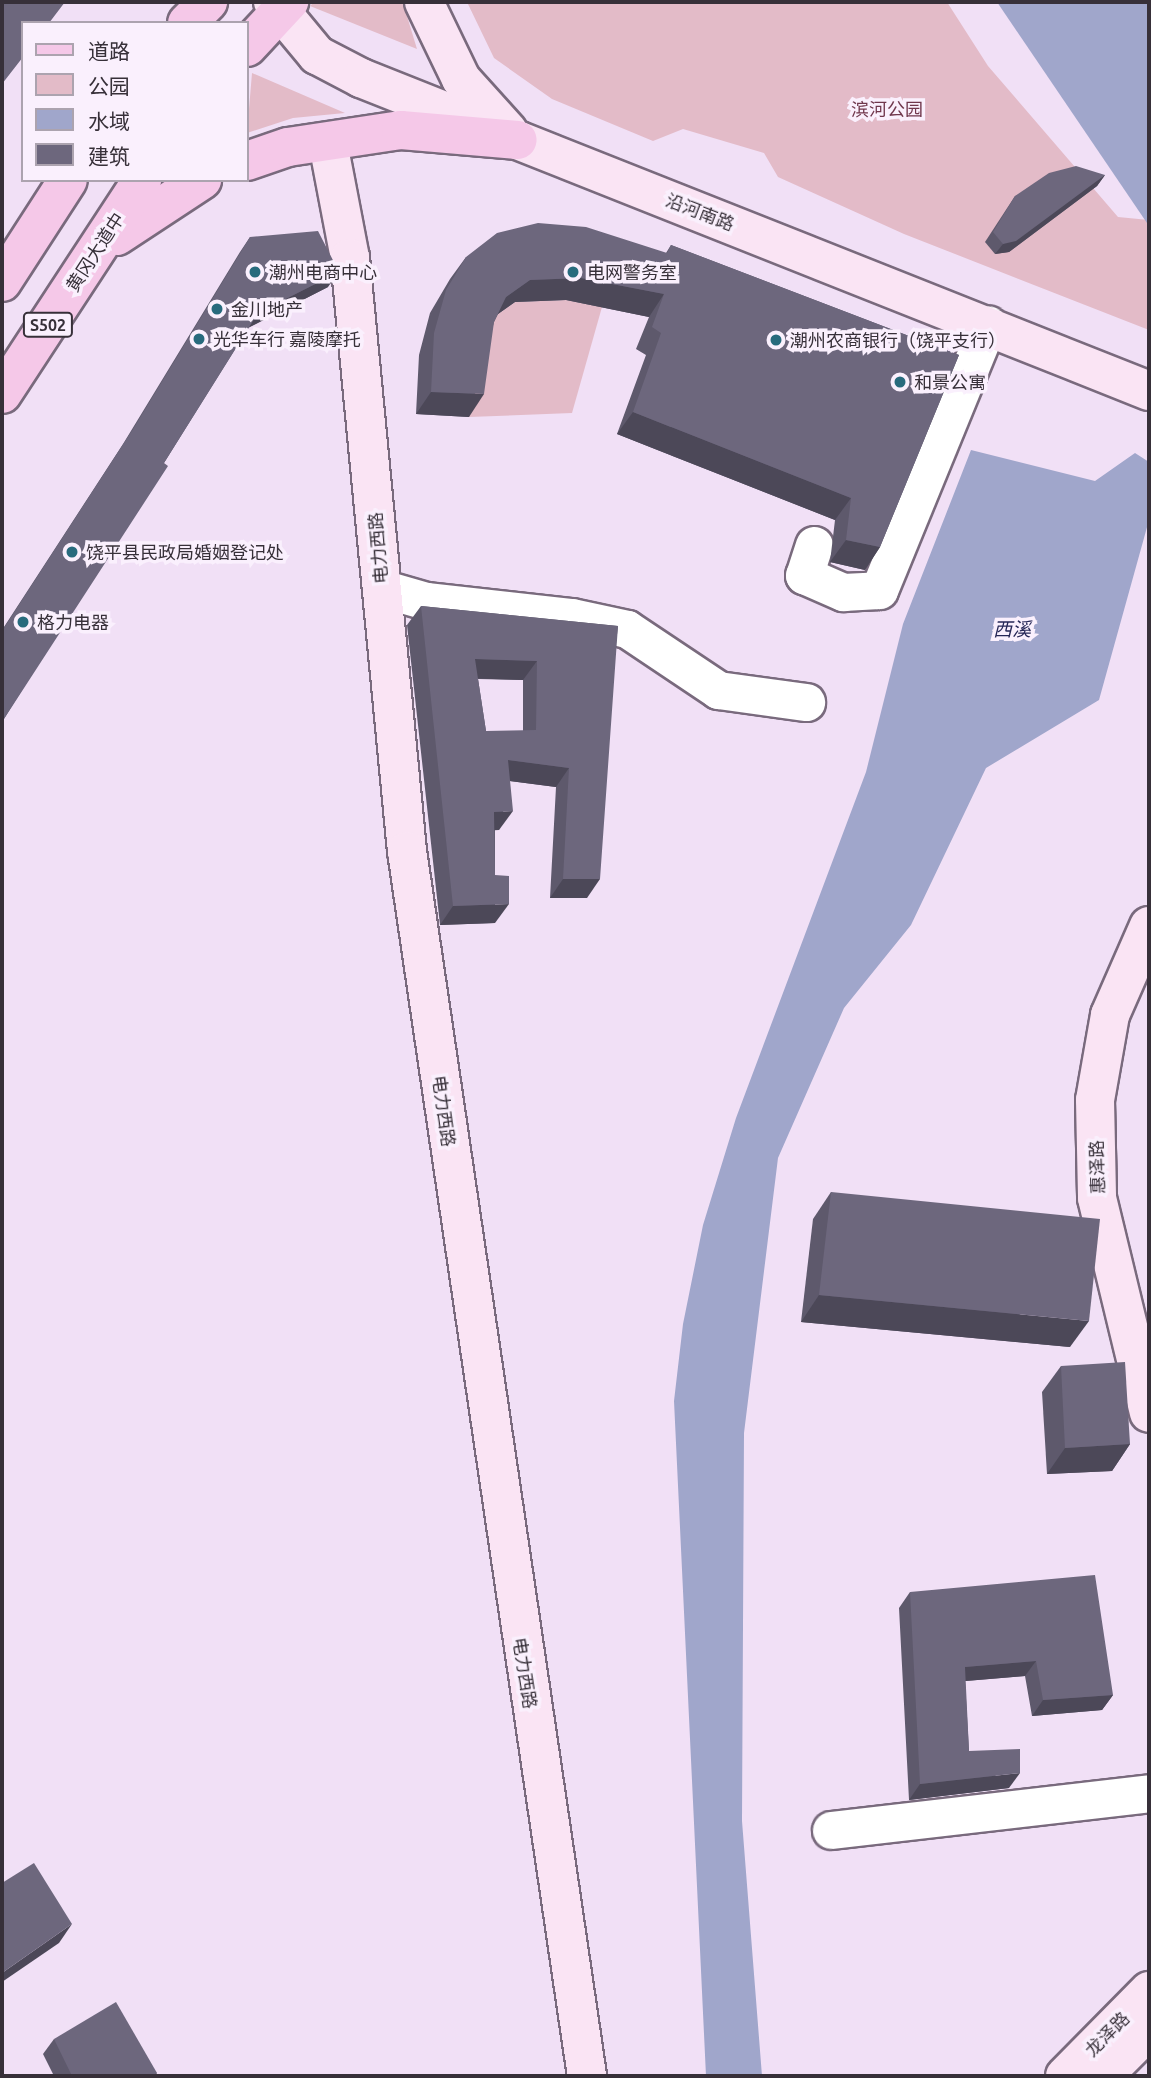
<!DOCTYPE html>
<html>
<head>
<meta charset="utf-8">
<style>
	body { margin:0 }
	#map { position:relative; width:1151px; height:2078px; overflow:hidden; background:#f1e0f6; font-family:Ubuntu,"Noto Sans SC",sans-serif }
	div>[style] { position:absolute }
	.green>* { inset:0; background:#e3bbc8 }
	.water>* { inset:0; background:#a0a6cb }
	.roads { filter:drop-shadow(2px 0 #796a7d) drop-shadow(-2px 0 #796a7d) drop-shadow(0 2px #796a7d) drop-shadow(0 -2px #796a7d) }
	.street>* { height:37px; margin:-18.5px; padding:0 18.5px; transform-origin:18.5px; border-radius:18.5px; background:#fff }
	.secondary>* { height:38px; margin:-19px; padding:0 19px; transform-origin:19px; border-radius:19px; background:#fae4f4 }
	.primary>* { height:38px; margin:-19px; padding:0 19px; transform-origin:19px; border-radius:19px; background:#f5c8e8 }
	.wall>* { inset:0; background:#5e596c }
	.shaded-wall>* { inset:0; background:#4c4858 }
	.building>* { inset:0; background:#6d677d }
	.dots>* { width:19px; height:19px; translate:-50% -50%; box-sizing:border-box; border:4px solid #faf0fd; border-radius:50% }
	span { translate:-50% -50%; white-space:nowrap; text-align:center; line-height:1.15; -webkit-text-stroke:7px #faf0fd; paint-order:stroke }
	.shield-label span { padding:2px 5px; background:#faf0fd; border:2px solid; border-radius:5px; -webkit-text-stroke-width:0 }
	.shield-label { font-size:16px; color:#373039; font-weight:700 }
	.park-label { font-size:18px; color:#70374d }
	.street-label { font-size:18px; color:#373039 }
	.poi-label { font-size:18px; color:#373039 }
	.left { translate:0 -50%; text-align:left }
	.water-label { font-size:19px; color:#262757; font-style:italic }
	.frame { position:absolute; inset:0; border:4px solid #373039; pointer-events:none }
	.legend { position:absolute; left:21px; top:21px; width:228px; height:161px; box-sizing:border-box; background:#faf0fd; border:2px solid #aca3af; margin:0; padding:9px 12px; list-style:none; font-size:21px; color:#373039 }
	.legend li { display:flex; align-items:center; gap:14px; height:35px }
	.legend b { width:35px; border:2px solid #aca3af }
</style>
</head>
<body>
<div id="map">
	<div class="green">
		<div style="clip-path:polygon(314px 2px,403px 3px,417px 49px,310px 6px)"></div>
		<div style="clip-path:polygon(467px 2px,947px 2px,988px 66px,1118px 217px,1149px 220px,1149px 330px,904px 234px,778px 177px,764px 153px,683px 129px,653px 141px,552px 99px,494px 58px)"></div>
		<div style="clip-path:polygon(252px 73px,345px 113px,293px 118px,247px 133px)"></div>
		<div style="clip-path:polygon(566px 300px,602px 307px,572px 413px,469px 417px,471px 376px,491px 319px,515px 302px)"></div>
	</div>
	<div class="water">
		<div style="clip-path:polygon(997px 2px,1149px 2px,1149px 226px)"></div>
		<div style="clip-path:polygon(971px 450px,1095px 481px,1135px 453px,1149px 462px,1149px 520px,1099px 700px,986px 768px,911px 925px,844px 1008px,778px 1158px,744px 1433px,742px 1821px,762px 2076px,706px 2076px,674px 1401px,683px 1324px,703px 1225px,736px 1118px,866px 772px,903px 624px)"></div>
	</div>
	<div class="roads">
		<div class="street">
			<div style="left:814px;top:545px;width:32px;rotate:108deg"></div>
			<div style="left:804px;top:575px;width:43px;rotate:23.6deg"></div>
			<div style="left:843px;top:592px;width:36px;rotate:-3deg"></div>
			<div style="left:879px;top:590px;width:287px;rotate:-67.7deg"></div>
			<div style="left:381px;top:588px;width:47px;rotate:16.1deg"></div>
			<div style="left:426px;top:601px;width:147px;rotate:6.3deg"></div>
			<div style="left:572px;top:617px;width:56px;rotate:12.3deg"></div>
			<div style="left:627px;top:629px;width:110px;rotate:33.8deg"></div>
			<div style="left:718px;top:690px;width:89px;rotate:7.8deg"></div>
			<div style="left:831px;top:1830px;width:320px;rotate:-6.6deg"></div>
		</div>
		<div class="secondary">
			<div style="left:273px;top:2px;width:69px;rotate:50.3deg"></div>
			<div style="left:317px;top:55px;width:50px;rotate:27.6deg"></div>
			<div style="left:361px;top:78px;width:848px;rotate:21.66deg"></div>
			<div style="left:424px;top:2px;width:85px;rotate:64.3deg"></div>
			<div style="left:461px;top:79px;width:70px;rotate:47.9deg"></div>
			<div style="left:328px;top:143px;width:117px;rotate:79.2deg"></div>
			<div style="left:350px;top:258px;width:596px;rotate:84.51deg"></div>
			<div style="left:407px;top:851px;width:1238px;rotate:81.64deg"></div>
			<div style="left:1149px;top:926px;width:97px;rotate:113.7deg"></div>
			<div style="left:1110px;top:1015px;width:86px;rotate:100deg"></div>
			<div style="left:1095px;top:1100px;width:98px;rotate:88.8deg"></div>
			<div style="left:1097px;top:1198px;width:221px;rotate:76.4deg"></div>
			<div style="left:1065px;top:2076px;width:120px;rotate:-45.3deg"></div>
			<div style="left:1103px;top:2076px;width:65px;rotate:-45deg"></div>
		</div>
		<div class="primary">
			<div style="left:187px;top:23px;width:30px;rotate:-45deg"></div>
			<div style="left:247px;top:47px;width:62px;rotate:-47deg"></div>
			<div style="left:247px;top:161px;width:43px;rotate:-18.9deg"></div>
			<div style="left:288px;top:147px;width:114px;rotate:-8.6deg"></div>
			<div style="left:401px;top:130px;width:117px;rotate:4.9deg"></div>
			<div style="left:117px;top:236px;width:102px;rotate:-33.4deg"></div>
			<div style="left:2px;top:282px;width:121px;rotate:-57.1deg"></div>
			<div style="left:2px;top:394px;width:256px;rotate:-56.8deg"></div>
		</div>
	</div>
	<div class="wall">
		<div style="clip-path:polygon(1105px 175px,1097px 186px,1009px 252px,995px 254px,985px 242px,1015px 196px)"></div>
		<div style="clip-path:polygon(250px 237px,328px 287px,249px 327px,2px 722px,2px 630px,123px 444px,240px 252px)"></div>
		<div style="clip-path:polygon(671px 245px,959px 355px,880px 547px,865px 570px,830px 562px,835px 520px,617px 434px,646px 355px,636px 349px,649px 317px,566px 300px,515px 302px,498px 314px,494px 322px,469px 417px,416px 414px,419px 355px,430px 313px,450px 279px,466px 257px,666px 253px)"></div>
		<div style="clip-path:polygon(evenodd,421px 606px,618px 626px,587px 898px,550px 898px,556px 787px,510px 781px,499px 830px,495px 830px,495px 923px,440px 925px,407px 625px,421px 606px,478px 679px,523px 680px,523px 731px,486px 731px,478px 679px)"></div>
		<div style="clip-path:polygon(831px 1192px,1070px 1347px,801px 1322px,813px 1219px)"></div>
		<div style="clip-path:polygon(1061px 1366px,1130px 1444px,1112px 1471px,1047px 1474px,1042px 1392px)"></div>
		<div style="clip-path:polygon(910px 1592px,1113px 1695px,1102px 1710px,1032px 1716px,1025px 1676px,965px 1681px,969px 1751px,1009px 1788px,909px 1800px,899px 1608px)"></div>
		<div style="clip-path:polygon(54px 2039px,157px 2073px,155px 2076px,54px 2076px,43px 2054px)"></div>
	</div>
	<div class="shaded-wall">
		<div style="clip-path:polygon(1105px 175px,1097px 186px,1009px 252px,995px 254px,1003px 244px)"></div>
		<div style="clip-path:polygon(339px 272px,328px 287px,248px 328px,258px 313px)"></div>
		<div style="clip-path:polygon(581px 278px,664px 294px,649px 317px,566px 300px,515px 302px,491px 319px,506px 297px,530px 280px)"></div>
		<div style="clip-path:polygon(431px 392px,484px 394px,469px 417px,416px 414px)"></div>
		<div style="clip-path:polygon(633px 412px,851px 498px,835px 520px,617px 434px)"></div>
		<div style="clip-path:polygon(846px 540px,880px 547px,865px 570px,830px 562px)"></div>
		<div style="clip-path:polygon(475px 659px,537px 661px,523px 680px,462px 678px)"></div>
		<div style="clip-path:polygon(508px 760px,569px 768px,556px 787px,494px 779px)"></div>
		<div style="clip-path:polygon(513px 811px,499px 830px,481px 831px,494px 812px)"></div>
		<div style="clip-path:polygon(563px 879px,600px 879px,587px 898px,550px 898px)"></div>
		<div style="clip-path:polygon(509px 904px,495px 923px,440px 925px,453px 906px)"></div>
		<div style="clip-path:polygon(819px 1295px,1089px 1321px,1070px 1347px,801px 1322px)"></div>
		<div style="clip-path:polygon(1130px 1444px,1112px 1471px,1047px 1474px,1065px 1448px)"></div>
		<div style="clip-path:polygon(1036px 1661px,1025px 1676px,954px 1682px,965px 1667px)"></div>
		<div style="clip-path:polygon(1113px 1695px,1102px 1710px,1032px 1716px,1043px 1700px)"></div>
		<div style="clip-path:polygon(1020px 1773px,1009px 1788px,909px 1800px,920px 1784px)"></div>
		<div style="clip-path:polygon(72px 1924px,59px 1943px,2px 1982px,2px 1973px)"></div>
	</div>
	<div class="building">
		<div style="clip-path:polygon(2px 2px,65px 2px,49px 23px,23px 23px,23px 57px,2px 84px)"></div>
		<div style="clip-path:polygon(1076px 166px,1105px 175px,1016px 241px,1003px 244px,993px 232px,1015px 196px,1049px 173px)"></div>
		<div style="clip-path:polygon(538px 223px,586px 227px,667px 253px,671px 245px,959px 355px,880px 547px,846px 540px,851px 498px,633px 412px,661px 333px,652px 327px,664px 294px,581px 278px,530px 280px,506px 297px,494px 322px,484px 394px,431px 392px,434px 333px,446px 290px,466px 257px,497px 233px)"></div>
		<div style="clip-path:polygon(318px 231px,339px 272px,258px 313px,164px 463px,168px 466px,2px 722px,2px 631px,133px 429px,250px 237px)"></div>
		<div style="clip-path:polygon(evenodd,421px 606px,618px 626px,600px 879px,563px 879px,569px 768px,508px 760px,513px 811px,494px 812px,495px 875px,509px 876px,509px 904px,453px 906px,421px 606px,475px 659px,537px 661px,536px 730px,486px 731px,475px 659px)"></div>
		<div style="clip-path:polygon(831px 1192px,1100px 1219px,1089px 1321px,819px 1295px)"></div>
		<div style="clip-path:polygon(1125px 1362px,1130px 1444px,1065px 1448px,1061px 1366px)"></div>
		<div style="clip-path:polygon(1095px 1575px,1113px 1695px,1043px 1700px,1036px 1661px,965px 1667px,969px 1751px,1020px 1749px,1020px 1773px,920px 1784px,910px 1592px)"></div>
		<div style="clip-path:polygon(34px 1863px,72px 1924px,2px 1973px,2px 1883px)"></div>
		<div style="clip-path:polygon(116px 2002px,157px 2073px,151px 2076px,72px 2076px,54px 2039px)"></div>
	</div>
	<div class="dots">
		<div style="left:255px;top:272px;background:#286b7d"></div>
		<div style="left:573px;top:272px;background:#286b7d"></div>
		<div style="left:217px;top:309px;background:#286b7d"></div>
		<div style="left:199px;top:339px;background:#286b7d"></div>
		<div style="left:776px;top:340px;background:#286b7d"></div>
		<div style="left:900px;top:382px;background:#286b7d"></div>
		<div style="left:72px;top:552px;background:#286b7d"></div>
		<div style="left:23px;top:622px;background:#286b7d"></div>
	</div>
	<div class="shield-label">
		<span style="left:48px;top:325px">S502</span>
	</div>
	<div class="park-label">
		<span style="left:887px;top:109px">滨河公园</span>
	</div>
	<div class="street-label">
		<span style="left:700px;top:212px;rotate:21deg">沿河南路</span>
		<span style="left:95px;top:252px;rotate:-57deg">黄冈大道中</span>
		<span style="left:378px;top:548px;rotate:-95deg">电力西路</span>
		<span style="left:444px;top:1111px;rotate:82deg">电力西路</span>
		<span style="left:1097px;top:1167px;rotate:-92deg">惠泽路</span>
		<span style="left:525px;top:1673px;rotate:81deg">电力西路</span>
		<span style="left:1107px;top:2034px;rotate:-45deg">龙泽路</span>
	</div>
	<div class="poi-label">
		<span class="left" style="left:269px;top:272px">潮州电商中心</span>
		<span class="left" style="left:587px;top:272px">电网警务室</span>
		<span class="left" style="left:231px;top:309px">金川地产</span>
		<span class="left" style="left:213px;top:339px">光华车行 嘉陵摩托</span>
		<span class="left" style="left:790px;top:340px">潮州农商银行（饶平支行）</span>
		<span class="left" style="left:914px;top:382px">和景公寓</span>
		<span class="left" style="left:86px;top:552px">饶平县民政局婚姻登记处</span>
		<span class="left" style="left:37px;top:622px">格力电器</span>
	</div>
	<div class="water-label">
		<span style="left:1012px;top:630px">西溪</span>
	</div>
	<div class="frame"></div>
	<ul class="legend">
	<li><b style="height:9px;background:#f5c8e8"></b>道路</li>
	<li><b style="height:19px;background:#e3bbc8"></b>公园</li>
	<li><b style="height:19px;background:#a0a6cb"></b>水域</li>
	<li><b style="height:19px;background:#6d677d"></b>建筑</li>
	</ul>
</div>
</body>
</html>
